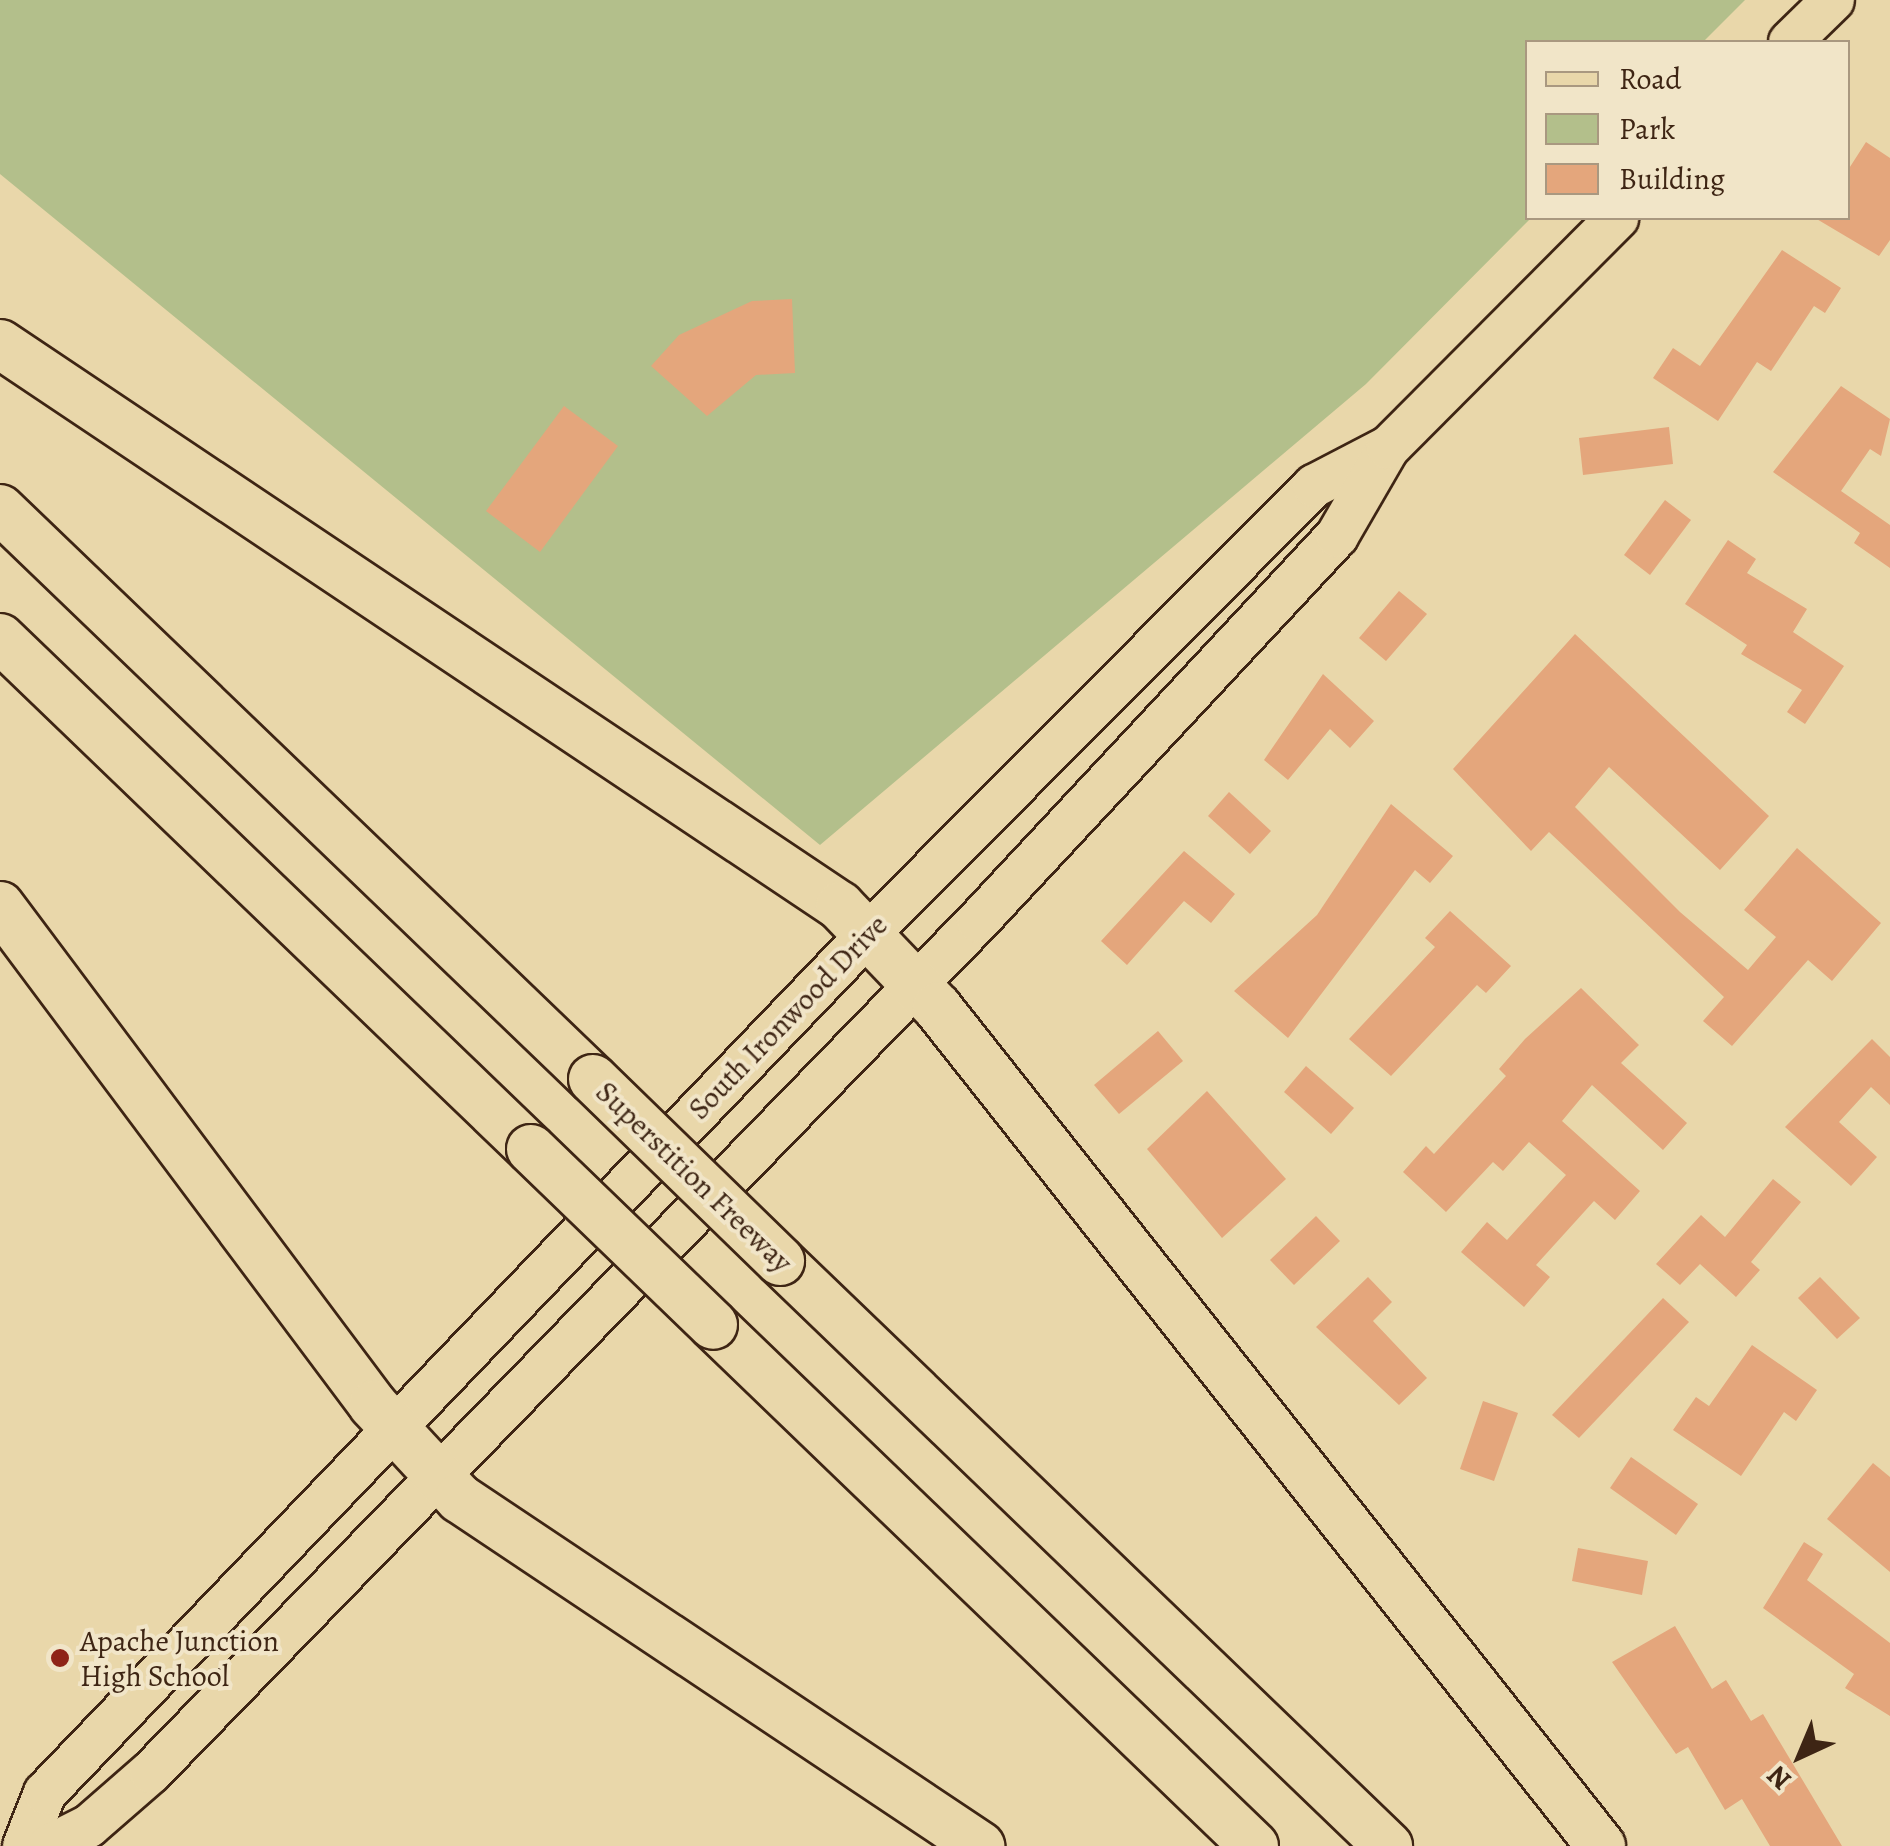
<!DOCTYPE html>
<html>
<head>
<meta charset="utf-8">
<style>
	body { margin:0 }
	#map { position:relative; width:1890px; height:1846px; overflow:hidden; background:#e9d7aa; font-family:Alegreya,serif }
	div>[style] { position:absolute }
	.green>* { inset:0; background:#b3bf8b }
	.building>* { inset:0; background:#e4a67c }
	.roads { filter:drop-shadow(2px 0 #3e2514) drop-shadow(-2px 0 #3e2514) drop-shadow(0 2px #3e2514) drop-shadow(0 -2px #3e2514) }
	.primary>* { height:42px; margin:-21px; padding:0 21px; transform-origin:21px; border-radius:21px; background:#e9d7aa }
	.motorway>* { height:48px; margin:-24px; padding:0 24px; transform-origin:24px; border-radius:24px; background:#e9d7aa }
	.bridges { filter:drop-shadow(2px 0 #3e2514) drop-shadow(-2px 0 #3e2514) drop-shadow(0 2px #3e2514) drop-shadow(0 -2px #3e2514) }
	.motorway-bridge>* { height:48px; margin:-24px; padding:0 24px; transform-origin:24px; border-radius:24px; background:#e9d7aa }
	.dots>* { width:28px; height:28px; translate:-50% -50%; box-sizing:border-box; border:5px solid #f1e5c8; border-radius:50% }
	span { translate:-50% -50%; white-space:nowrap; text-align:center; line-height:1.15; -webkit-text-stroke:8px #f1e5c8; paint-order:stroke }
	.street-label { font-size:30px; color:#3e2514 }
	.poi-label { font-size:30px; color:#3e2514 }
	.left { translate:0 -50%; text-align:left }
	.legend { position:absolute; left:1525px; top:40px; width:325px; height:180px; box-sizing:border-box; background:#f1e5c8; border:2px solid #a99880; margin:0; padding:12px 18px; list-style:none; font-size:30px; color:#3e2514 }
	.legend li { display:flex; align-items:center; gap:20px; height:50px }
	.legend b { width:50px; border:2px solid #a99880 }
	.north { position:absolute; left:1750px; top:1706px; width:100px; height:100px; -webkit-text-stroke:8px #f1e5c8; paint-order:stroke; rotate:224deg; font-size:28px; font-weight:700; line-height:40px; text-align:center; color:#3e2514 }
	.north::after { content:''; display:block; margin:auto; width:35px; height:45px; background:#3e2514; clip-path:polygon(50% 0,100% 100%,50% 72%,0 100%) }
</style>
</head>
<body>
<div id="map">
	<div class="green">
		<div style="clip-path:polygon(0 0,1745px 0,1703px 42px,1528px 42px,1531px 218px,1366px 384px,820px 845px,0 174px)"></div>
	</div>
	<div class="building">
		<div style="clip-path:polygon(1866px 142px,1890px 158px,1890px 240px,1879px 256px,1815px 218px,1848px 218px,1848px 170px)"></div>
		<div style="clip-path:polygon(1782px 250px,1841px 288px,1825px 313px,1814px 306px,1771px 371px,1757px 362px,1718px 421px,1653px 378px,1673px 348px,1700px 366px)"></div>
		<div style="clip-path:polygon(792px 299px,795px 373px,756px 375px,707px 416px,651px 366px,679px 335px,752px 301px)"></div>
		<div style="clip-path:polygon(1841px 386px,1890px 419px,1881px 456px,1870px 449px,1841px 491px,1890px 525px,1890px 568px,1854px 543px,1860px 533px,1773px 472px)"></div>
		<div style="clip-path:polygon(564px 406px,618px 446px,540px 552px,486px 511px)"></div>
		<div style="clip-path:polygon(1669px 427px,1673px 464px,1583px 475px,1579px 438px)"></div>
		<div style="clip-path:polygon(1665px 500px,1691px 520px,1650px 575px,1624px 555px)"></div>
		<div style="clip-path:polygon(1728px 540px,1756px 559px,1747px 573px,1807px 609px,1793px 632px,1844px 666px,1805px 724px,1787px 712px,1802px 690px,1741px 654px,1747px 645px,1685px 604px)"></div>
		<div style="clip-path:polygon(1399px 591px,1427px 614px,1386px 661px,1359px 638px)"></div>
		<div style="clip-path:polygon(1575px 634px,1769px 816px,1720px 870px,1609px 767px,1575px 807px,1680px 912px,1748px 970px,1776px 937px,1744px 910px,1797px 848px,1881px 923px,1832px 981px,1808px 960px,1732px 1046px,1703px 1021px,1724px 997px,1549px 832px,1531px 851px,1453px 769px)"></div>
		<div style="clip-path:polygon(1323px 674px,1374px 721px,1350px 748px,1330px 729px,1288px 780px,1264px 760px)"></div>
		<div style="clip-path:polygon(1229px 792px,1271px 831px,1250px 854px,1208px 816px)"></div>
		<div style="clip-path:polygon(1391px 804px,1453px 856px,1430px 883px,1415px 870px,1288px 1038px,1234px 991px,1317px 915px)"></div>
		<div style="clip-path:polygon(1184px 851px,1235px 894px,1211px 923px,1184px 901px,1127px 965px,1101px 941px)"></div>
		<div style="clip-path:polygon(1450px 911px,1511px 966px,1486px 993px,1477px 985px,1391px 1076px,1349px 1039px,1435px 947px,1425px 938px)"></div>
		<div style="clip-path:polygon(1581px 988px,1639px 1045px,1621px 1063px,1687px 1123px,1663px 1150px,1592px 1085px,1562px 1121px,1640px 1191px,1615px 1220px,1594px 1201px,1536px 1265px,1550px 1277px,1524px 1307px,1461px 1252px,1487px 1222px,1507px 1240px,1566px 1175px,1529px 1142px,1503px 1171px,1493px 1162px,1446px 1212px,1403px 1172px,1426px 1146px,1434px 1154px,1506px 1076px,1499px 1069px,1525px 1039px)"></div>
		<div style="clip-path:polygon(1158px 1031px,1183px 1061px,1119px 1114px,1094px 1085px)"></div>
		<div style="clip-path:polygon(1872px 1039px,1890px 1057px,1890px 1105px,1871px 1087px,1839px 1122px,1877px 1157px,1851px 1186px,1785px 1127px)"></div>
		<div style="clip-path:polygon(1306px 1066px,1354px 1108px,1331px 1134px,1284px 1092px)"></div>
		<div style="clip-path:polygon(1207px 1091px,1286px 1179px,1222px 1238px,1147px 1149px)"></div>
		<div style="clip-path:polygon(1773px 1179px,1801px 1202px,1751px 1262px,1760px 1270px,1736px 1297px,1700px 1264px,1680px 1285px,1656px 1264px,1701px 1215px,1725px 1237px)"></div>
		<div style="clip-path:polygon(1316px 1216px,1340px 1241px,1294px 1285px,1270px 1260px)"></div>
		<div style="clip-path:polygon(1368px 1277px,1392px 1302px,1373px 1321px,1427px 1378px,1399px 1405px,1316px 1327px)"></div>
		<div style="clip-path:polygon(1820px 1277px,1860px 1318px,1837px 1339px,1798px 1298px)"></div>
		<div style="clip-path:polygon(1663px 1298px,1689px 1322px,1579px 1438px,1552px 1415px)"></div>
		<div style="clip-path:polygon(1752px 1345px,1817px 1390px,1796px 1421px,1784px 1412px,1741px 1476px,1673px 1430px,1696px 1397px,1709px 1406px)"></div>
		<div style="clip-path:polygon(1483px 1401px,1518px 1413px,1494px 1481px,1460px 1469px)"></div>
		<div style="clip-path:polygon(1631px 1457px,1698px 1504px,1676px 1535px,1610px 1488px)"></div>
		<div style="clip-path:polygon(1873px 1463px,1890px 1477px,1890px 1572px,1827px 1519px)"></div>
		<div style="clip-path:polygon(1804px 1542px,1823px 1554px,1807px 1580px,1890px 1643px,1890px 1716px,1845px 1688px,1854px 1674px,1763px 1608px)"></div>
		<div style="clip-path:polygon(1578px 1548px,1648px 1561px,1642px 1595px,1572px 1581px)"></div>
		<div style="clip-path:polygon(1675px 1626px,1712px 1689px,1726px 1680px,1751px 1721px,1763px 1714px,1842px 1846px,1770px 1846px,1742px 1799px,1725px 1810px,1688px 1747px,1676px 1754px,1612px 1662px)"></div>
	</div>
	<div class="roads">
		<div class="primary">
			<div style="left:1790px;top:42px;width:60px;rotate:-44.3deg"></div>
			<div style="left:24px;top:1846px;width:57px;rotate:-68.4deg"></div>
			<div style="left:45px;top:1793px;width:1191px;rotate:-46.22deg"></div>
			<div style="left:869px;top:933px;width:631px;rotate:-45.13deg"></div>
			<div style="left:1314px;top:486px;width:82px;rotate:-27.5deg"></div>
			<div style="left:49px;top:1846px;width:45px;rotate:-26.6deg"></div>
			<div style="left:89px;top:1826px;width:82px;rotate:-41.1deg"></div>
			<div style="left:151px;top:1772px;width:1187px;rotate:-45.82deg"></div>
			<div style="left:978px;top:921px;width:526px;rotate:-47deg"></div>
			<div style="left:1337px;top:536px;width:102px;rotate:-59.9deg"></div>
			<div style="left:1388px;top:448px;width:325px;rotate:-45.1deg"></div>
		</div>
		<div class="motorway">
			<div style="left:0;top:344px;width:1011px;rotate:33.78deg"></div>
			<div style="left:840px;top:906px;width:140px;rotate:46.2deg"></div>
			<div style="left:937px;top:1007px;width:1070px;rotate:51.64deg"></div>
			<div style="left:0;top:509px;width:823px;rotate:43.87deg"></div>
			<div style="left:0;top:638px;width:737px;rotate:43.9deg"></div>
			<div style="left:0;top:906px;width:623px;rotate:53.22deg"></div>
			<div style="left:373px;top:1405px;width:127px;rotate:47.2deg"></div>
			<div style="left:459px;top:1498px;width:627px;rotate:33.74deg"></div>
			<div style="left:780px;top:1261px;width:844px;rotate:43.9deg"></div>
			<div style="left:713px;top:1325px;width:751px;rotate:43.92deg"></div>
		</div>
	</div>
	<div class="bridges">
		<div class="motorway-bridge">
			<div style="left:593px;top:1079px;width:261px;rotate:44.2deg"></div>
			<div style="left:531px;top:1149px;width:253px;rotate:44deg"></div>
		</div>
	</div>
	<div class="dots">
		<div style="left:60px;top:1658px;background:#8f2418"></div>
	</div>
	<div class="street-label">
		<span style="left:788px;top:1017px;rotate:-46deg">South Ironwood Drive</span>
		<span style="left:694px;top:1177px;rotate:44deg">Superstition Freeway</span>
	</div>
	<div class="poi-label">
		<span class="left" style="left:80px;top:1658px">Apache Junction<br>High School</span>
	</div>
	<ul class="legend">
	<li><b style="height:12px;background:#e9d7aa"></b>Road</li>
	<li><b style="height:28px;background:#b3bf8b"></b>Park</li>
	<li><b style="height:28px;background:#e4a67c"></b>Building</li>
	</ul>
	<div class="north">N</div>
</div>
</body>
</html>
